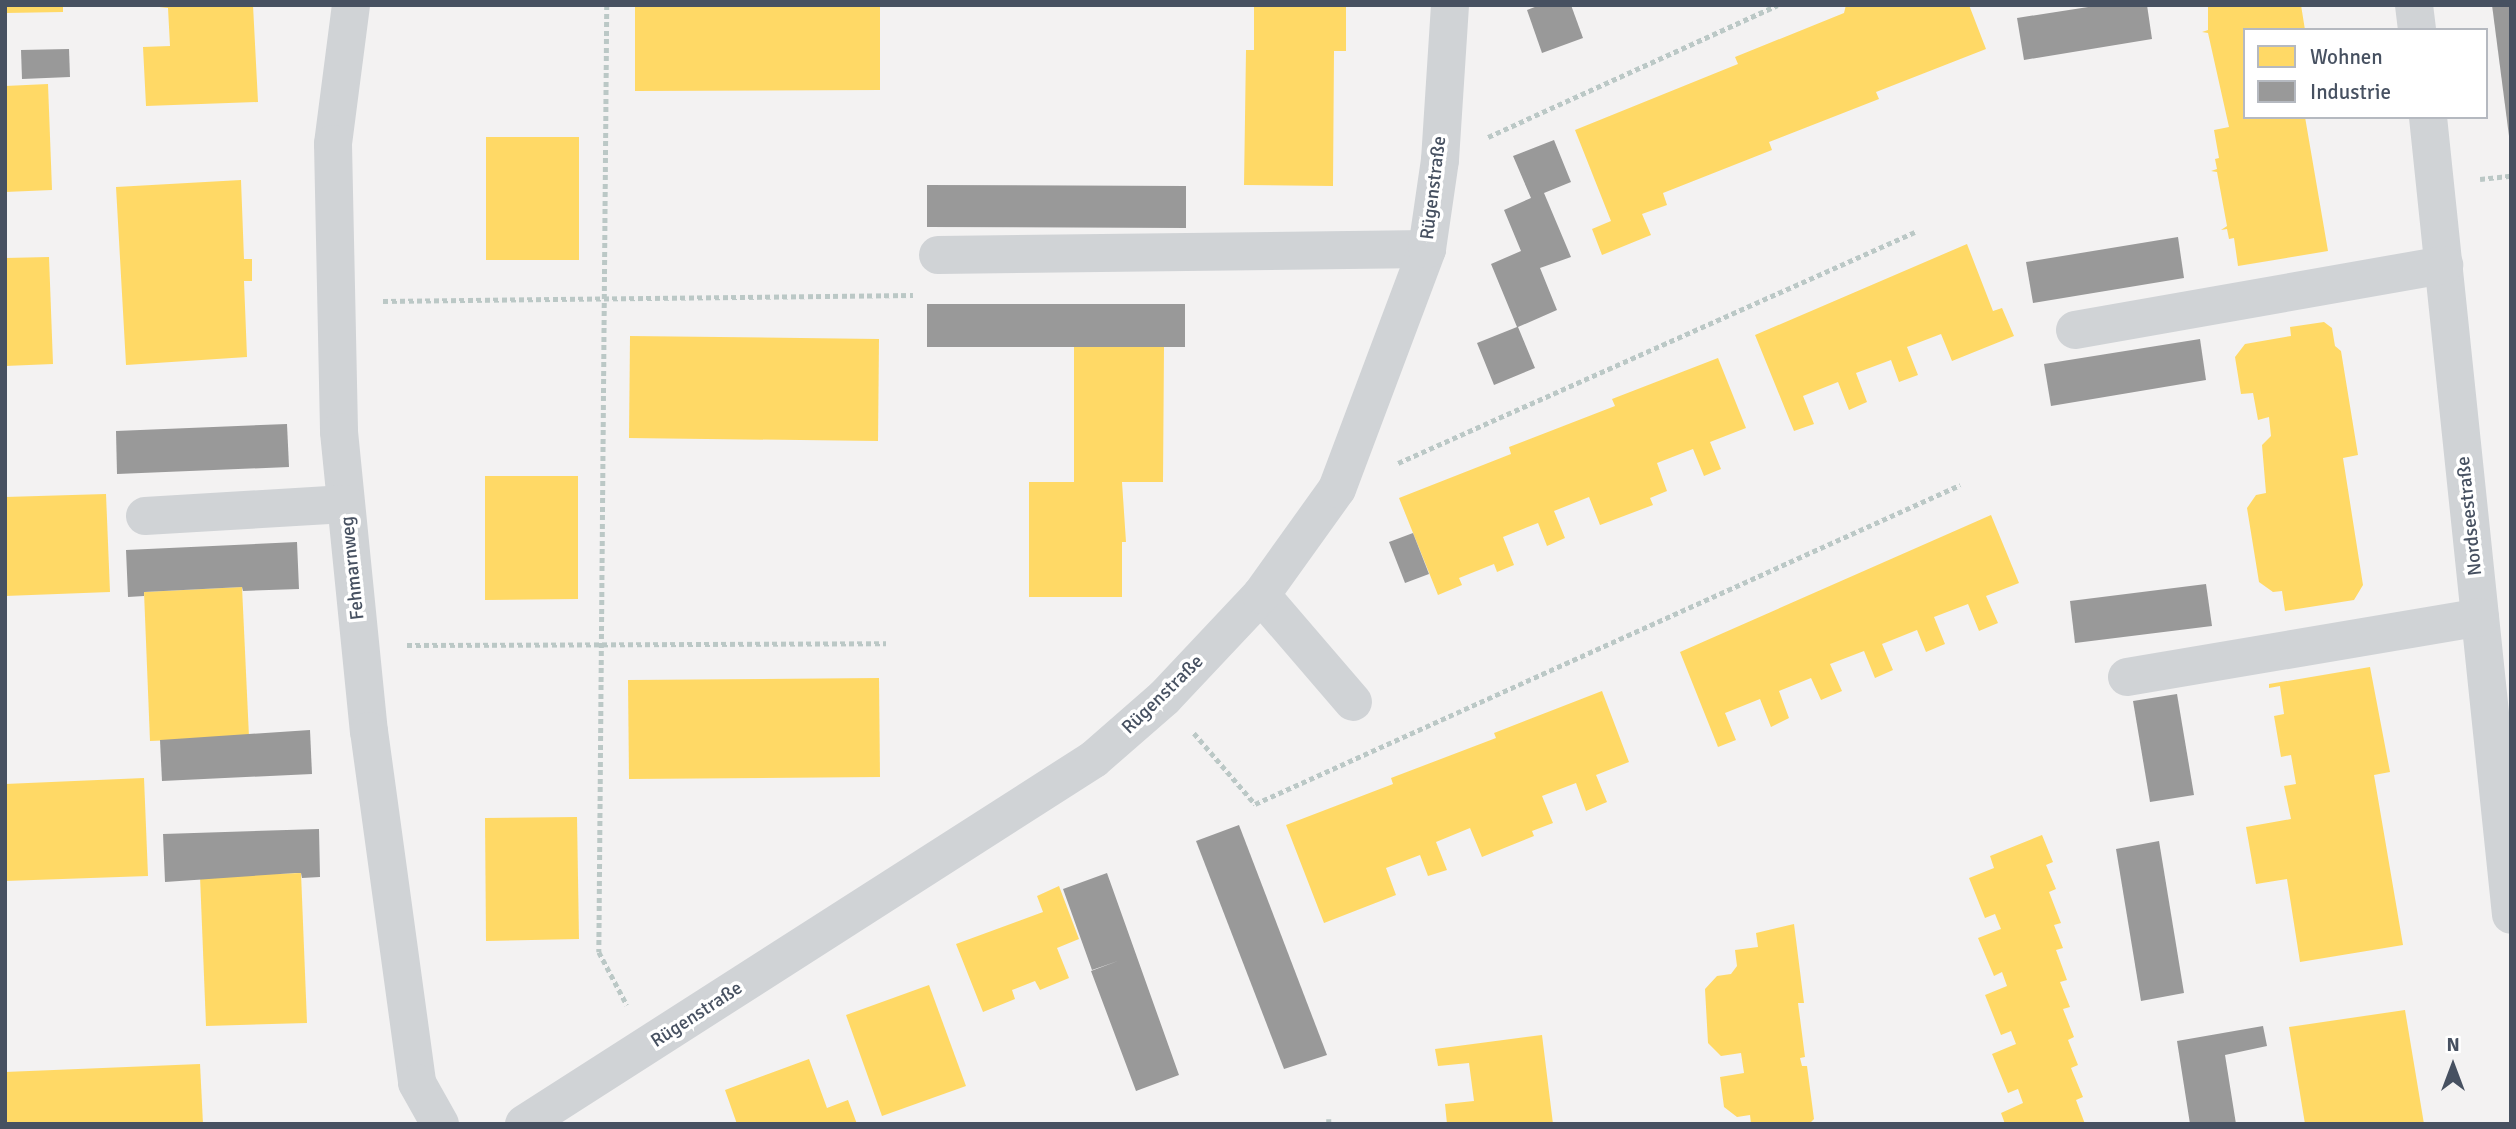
<!DOCTYPE html>
<html>
<head>
<meta charset="utf-8">
<style>
	body { margin:0 }
	#map { position:relative; width:2516px; height:1129px; overflow:hidden; background:#f3f2f2; font-family:Signika,sans-serif }
	div>[style] { position:absolute }
	.homes>* { inset:0; background:#ffd966 }
	.industry>* { inset:0; background:#999 }
	.path>* { height:4.5px; margin-top:-2.25px; transform-origin:0; background:repeating-linear-gradient(90deg,#bbc8c6 0 5px,transparent 0 8.5px) }
	.minor>* { height:38px; margin:-19px; padding:0 19px; transform-origin:19px; border-radius:19px; background:#d0d3d6 }
	span { translate:-50% -50%; white-space:nowrap; text-align:center; line-height:1.15; -webkit-text-stroke:7px #fff; paint-order:stroke }
	.street-label { font-size:19px; color:#475161 }
	.frame { position:absolute; inset:0; border:7px solid #475161; pointer-events:none }
	.legend { position:absolute; left:2243px; top:28px; width:245px; height:91px; box-sizing:border-box; background:#fff; border:2px solid #b5b9c0; margin:0; padding:9px 12px; list-style:none; font-size:21px; color:#475161 }
	.legend li { display:flex; align-items:center; gap:14px; height:35px }
	.legend b { width:35px; border:2px solid #b5b9c0 }
	.north { position:absolute; left:2418px; top:1031px; width:70px; height:70px; -webkit-text-stroke:5px #fff; paint-order:stroke; rotate:0deg; font-size:19px; font-weight:700; line-height:28px; text-align:center; color:#475161 }
	.north::after { content:''; display:block; margin:auto; width:24px; height:32px; background:#475161; clip-path:polygon(50% 0,100% 100%,50% 72%,0 100%) }
</style>
</head>
<body>
<div id="map">
	<div class="homes">
		<div style="clip-path:polygon(6px 5px,63px 5px,63px 12px,6px 13px)"></div>
		<div style="clip-path:polygon(142px 5px,253px 5px,258px 102px,146px 106px,143px 47px,170px 46px,168px 8px)"></div>
		<div style="clip-path:polygon(635px 5px,880px 5px,880px 90px,635px 91px)"></div>
		<div style="clip-path:polygon(1254px 5px,1346px 5px,1346px 51px,1334px 51px,1333px 186px,1244px 185px,1246px 50px,1254px 50px)"></div>
		<div style="clip-path:polygon(1846px 5px,1969px 5px,1986px 49px,1876px 92px,1879px 99px,1769px 142px,1772px 150px,1663px 193px,1667px 205px,1642px 214px,1651px 235px,1602px 255px,1592px 229px,1611px 221px,1575px 130px,1738px 64px,1735px 57px,1844px 13px)"></div>
		<div style="clip-path:polygon(2208px 5px,2301px 5px,2305px 30px,2245px 30px,2245px 117px,2305px 117px,2328px 251px,2238px 266px,2234px 238px,2229px 239px,2227px 229px,2221px 230px,2227px 226px,2217px 172px,2211px 171px,2217px 169px,2215px 159px,2219px 158px,2214px 130px,2229px 127px,2208px 33px,2202px 32px,2208px 30px)"></div>
		<div style="clip-path:polygon(48px 84px,52px 190px,5px 192px,5px 86px)"></div>
		<div style="clip-path:polygon(486px 137px,579px 137px,579px 260px,486px 260px)"></div>
		<div style="clip-path:polygon(241px 180px,244px 259px,252px 259px,252px 281px,244px 281px,247px 357px,126px 365px,116px 187px)"></div>
		<div style="clip-path:polygon(1967px 244px,1993px 311px,2002px 308px,2014px 336px,1952px 361px,1941px 334px,1907px 347px,1918px 375px,1899px 382px,1891px 360px,1856px 373px,1867px 402px,1849px 410px,1838px 382px,1803px 396px,1814px 424px,1794px 431px,1755px 335px)"></div>
		<div style="clip-path:polygon(49px 257px,53px 364px,5px 366px,5px 258px)"></div>
		<div style="clip-path:polygon(2324px 322px,2332px 328px,2335px 346px,2341px 351px,2358px 455px,2343px 458px,2363px 585px,2354px 600px,2285px 611px,2282px 591px,2273px 592px,2259px 582px,2247px 508px,2256px 495px,2266px 493px,2262px 445px,2271px 436px,2269px 417px,2258px 420px,2253px 393px,2241px 394px,2235px 357px,2245px 344px,2291px 336px,2290px 327px)"></div>
		<div style="clip-path:polygon(630px 336px,879px 339px,878px 441px,629px 438px)"></div>
		<div style="clip-path:polygon(1074px 347px,1164px 347px,1163px 482px,1122px 482px,1126px 542px,1122px 542px,1122px 597px,1029px 597px,1029px 482px,1074px 482px)"></div>
		<div style="clip-path:polygon(1718px 358px,1746px 428px,1710px 442px,1721px 469px,1704px 476px,1693px 449px,1657px 463px,1667px 491px,1650px 498px,1653px 505px,1600px 525px,1589px 497px,1554px 511px,1565px 538px,1547px 546px,1538px 523px,1503px 537px,1514px 565px,1497px 572px,1494px 564px,1459px 578px,1462px 585px,1438px 595px,1399px 498px,1511px 454px,1509px 447px,1615px 406px,1612px 399px)"></div>
		<div style="clip-path:polygon(485px 476px,578px 476px,578px 599px,485px 600px)"></div>
		<div style="clip-path:polygon(106px 494px,110px 592px,5px 596px,5px 497px)"></div>
		<div style="clip-path:polygon(1991px 515px,2019px 583px,1986px 596px,1998px 623px,1979px 631px,1968px 604px,1934px 617px,1945px 644px,1926px 652px,1917px 630px,1882px 644px,1893px 670px,1875px 678px,1864px 651px,1830px 664px,1842px 691px,1821px 700px,1811px 678px,1779px 691px,1789px 718px,1771px 727px,1760px 699px,1725px 713px,1736px 740px,1718px 747px,1680px 652px)"></div>
		<div style="clip-path:polygon(242px 587px,249px 737px,150px 741px,144px 592px)"></div>
		<div style="clip-path:polygon(2370px 667px,2390px 772px,2374px 775px,2403px 945px,2300px 962px,2287px 879px,2256px 884px,2246px 827px,2291px 819px,2284px 786px,2296px 784px,2291px 755px,2281px 757px,2274px 716px,2284px 714px,2280px 686px,2269px 688px,2269px 684px)"></div>
		<div style="clip-path:polygon(879px 678px,880px 777px,629px 779px,628px 680px)"></div>
		<div style="clip-path:polygon(1602px 691px,1629px 762px,1596px 775px,1607px 802px,1586px 811px,1576px 783px,1542px 796px,1553px 823px,1532px 831px,1534px 836px,1482px 857px,1470px 828px,1436px 842px,1447px 870px,1428px 876px,1420px 855px,1386px 868px,1396px 895px,1324px 923px,1286px 825px,1393px 784px,1391px 778px,1496px 738px,1494px 733px)"></div>
		<div style="clip-path:polygon(144px 778px,148px 876px,5px 881px,5px 784px)"></div>
		<div style="clip-path:polygon(577px 817px,579px 939px,486px 941px,485px 818px)"></div>
		<div style="clip-path:polygon(2042px 835px,2053px 862px,2046px 865px,2056px 889px,2049px 892px,2061px 923px,2054px 925px,2063px 948px,2056px 950px,2067px 980px,2060px 982px,2070px 1007px,2063px 1009px,2074px 1037px,2068px 1040px,2078px 1065px,2071px 1068px,2083px 1097px,2076px 1100px,2085px 1124px,2005px 1124px,2001px 1113px,2023px 1103px,2018px 1089px,2008px 1093px,1992px 1054px,2016px 1044px,2011px 1031px,2001px 1035px,1985px 995px,2007px 986px,2002px 972px,1994px 976px,1978px 938px,2001px 929px,1995px 914px,1985px 918px,1969px 878px,1994px 868px,1990px 856px)"></div>
		<div style="clip-path:polygon(301px 873px,307px 1023px,206px 1026px,200px 876px)"></div>
		<div style="clip-path:polygon(1059px 886px,1079px 939px,1057px 948px,1069px 978px,1040px 990px,1035px 981px,1012px 990px,1015px 999px,983px 1012px,956px 944px,1043px 912px,1037px 896px)"></div>
		<div style="clip-path:polygon(1794px 924px,1804px 1003px,1798px 1003px,1805px 1057px,1800px 1058px,1802px 1066px,1807px 1066px,1814px 1119px,1809px 1124px,1751px 1124px,1750px 1115px,1737px 1117px,1724px 1107px,1720px 1077px,1744px 1073px,1741px 1053px,1721px 1056px,1708px 1043px,1705px 989px,1717px 976px,1731px 974px,1737px 966px,1735px 950px,1758px 947px,1756px 933px)"></div>
		<div style="clip-path:polygon(929px 985px,966px 1086px,882px 1116px,846px 1015px)"></div>
		<div style="clip-path:polygon(2405px 1010px,2424px 1124px,2305px 1124px,2289px 1027px)"></div>
		<div style="clip-path:polygon(1542px 1035px,1553px 1124px,1447px 1124px,1445px 1104px,1474px 1101px,1469px 1063px,1438px 1066px,1435px 1049px)"></div>
		<div style="clip-path:polygon(809px 1059px,827px 1108px,848px 1100px,857px 1124px,737px 1124px,725px 1090px)"></div>
		<div style="clip-path:polygon(200px 1064px,203px 1124px,5px 1124px,5px 1072px)"></div>
	</div>
	<div class="industry">
		<div style="clip-path:polygon(1540px 5px,1571px 5px,1583px 38px,1542px 53px,1527px 10px)"></div>
		<div style="clip-path:polygon(2101px 5px,2147px 5px,2152px 39px,2024px 60px,2017px 18px)"></div>
		<div style="clip-path:polygon(2492px 5px,2511px 5px,2511px 136px,2509px 136px)"></div>
		<div style="clip-path:polygon(69px 49px,70px 77px,22px 79px,21px 50px)"></div>
		<div style="clip-path:polygon(1554px 140px,1571px 182px,1544px 193px,1571px 257px,1540px 268px,1557px 310px,1518px 327px,1535px 368px,1494px 385px,1477px 343px,1517px 327px,1491px 264px,1521px 251px,1504px 210px,1531px 198px,1513px 156px)"></div>
		<div style="clip-path:polygon(927px 185px,1186px 186px,1186px 228px,927px 227px)"></div>
		<div style="clip-path:polygon(2178px 237px,2184px 278px,2033px 303px,2026px 262px)"></div>
		<div style="clip-path:polygon(927px 304px,1185px 304px,1185px 347px,927px 347px)"></div>
		<div style="clip-path:polygon(2200px 339px,2206px 380px,2051px 406px,2044px 364px)"></div>
		<div style="clip-path:polygon(287px 424px,289px 467px,117px 474px,116px 431px)"></div>
		<div style="clip-path:polygon(1413px 533px,1429px 574px,1405px 583px,1389px 542px)"></div>
		<div style="clip-path:polygon(297px 542px,299px 589px,243px 591px,242px 587px,144px 592px,144px 596px,128px 597px,126px 550px)"></div>
		<div style="clip-path:polygon(2206px 584px,2212px 626px,2075px 643px,2070px 601px)"></div>
		<div style="clip-path:polygon(2177px 694px,2194px 795px,2150px 802px,2133px 701px)"></div>
		<div style="clip-path:polygon(310px 730px,312px 774px,162px 781px,160px 740px)"></div>
		<div style="clip-path:polygon(1239px 825px,1327px 1055px,1284px 1069px,1196px 841px)"></div>
		<div style="clip-path:polygon(319px 829px,320px 877px,302px 878px,301px 873px,295px 873px,165px 882px,163px 834px)"></div>
		<div style="clip-path:polygon(2159px 841px,2184px 993px,2141px 1001px,2116px 849px)"></div>
		<div style="clip-path:polygon(1107px 873px,1179px 1075px,1136px 1091px,1091px 971px,1118px 961px,1092px 970px,1063px 889px)"></div>
		<div style="clip-path:polygon(2263px 1026px,2267px 1046px,2225px 1055px,2236px 1124px,2190px 1124px,2177px 1041px)"></div>
	</div>
	<div class="path">
		<div style="left:607px;top:5px;width:947px;rotate:90.48deg"></div>
		<div style="left:599px;top:952px;width:60px;rotate:62.2deg"></div>
		<div style="left:1488px;top:137px;width:318px;rotate:-24.5deg"></div>
		<div style="left:2480px;top:179px;width:31px;rotate:-6deg"></div>
		<div style="left:383px;top:301px;width:530px;rotate:-0.65deg"></div>
		<div style="left:1398px;top:463px;width:566px;rotate:-24.08deg"></div>
		<div style="left:407px;top:645px;width:479px;rotate:-0.2deg"></div>
		<div style="left:1194px;top:733px;width:94px;rotate:49.3deg"></div>
		<div style="left:1255px;top:804px;width:774px;rotate:-24.35deg"></div>
		<div style="left:1329px;top:1119px;width:5px;rotate:90deg"></div>
	</div>
	<div class="minor">
		<div style="left:351px;top:5px;width:140px;rotate:97.4deg"></div>
		<div style="left:333px;top:144px;width:288px;rotate:88.8deg"></div>
		<div style="left:339px;top:432px;width:301px;rotate:84.3deg"></div>
		<div style="left:369px;top:731px;width:355px;rotate:82.2deg"></div>
		<div style="left:417px;top:1083px;width:47px;rotate:60.7deg"></div>
		<div style="left:2414px;top:5px;width:25px;rotate:83deg"></div>
		<div style="left:2428px;top:117px;width:802px;rotate:84.06deg"></div>
		<div style="left:938px;top:255px;width:489px;rotate:-0.7deg"></div>
		<div style="left:2075px;top:330px;width:375px;rotate:-10deg"></div>
		<div style="left:145px;top:516px;width:201px;rotate:-3.4deg"></div>
		<div style="left:1261px;top:595px;width:141px;rotate:49.3deg"></div>
		<div style="left:2127px;top:677px;width:358px;rotate:-9.6deg"></div>
		<div style="left:524px;top:1124px;width:677px;rotate:-32.63deg"></div>
		<div style="left:1094px;top:759px;width:93px;rotate:-41.1deg"></div>
		<div style="left:1164px;top:698px;width:141px;rotate:-46.7deg"></div>
		<div style="left:1261px;top:595px;width:130px;rotate:-54.4deg"></div>
		<div style="left:1337px;top:489px;width:256px;rotate:-69.4deg"></div>
		<div style="left:1427px;top:249px;width:90px;rotate:-81.7deg"></div>
		<div style="left:1440px;top:160px;width:155px;rotate:-86.3deg"></div>
	</div>
	<div class="street-label">
		<span style="left:1434px;top:188px;rotate:-83deg">Rügenstraße</span>
		<span style="left:2470px;top:516px;rotate:-96deg">Nordseestraße</span>
		<span style="left:353px;top:568px;rotate:-96deg">Fehmarnweg</span>
		<span style="left:1163px;top:695px;rotate:-44deg">Rügenstraße</span>
		<span style="left:697px;top:1015px;rotate:-33deg">Rügenstraße</span>
	</div>
	<div class="frame"></div>
	<ul class="legend">
	<li><b style="height:19px;background:#ffd966"></b>Wohnen</li>
	<li><b style="height:19px;background:#999"></b>Industrie</li>
	</ul>
	<div class="north">N</div>
</div>
</body>
</html>
